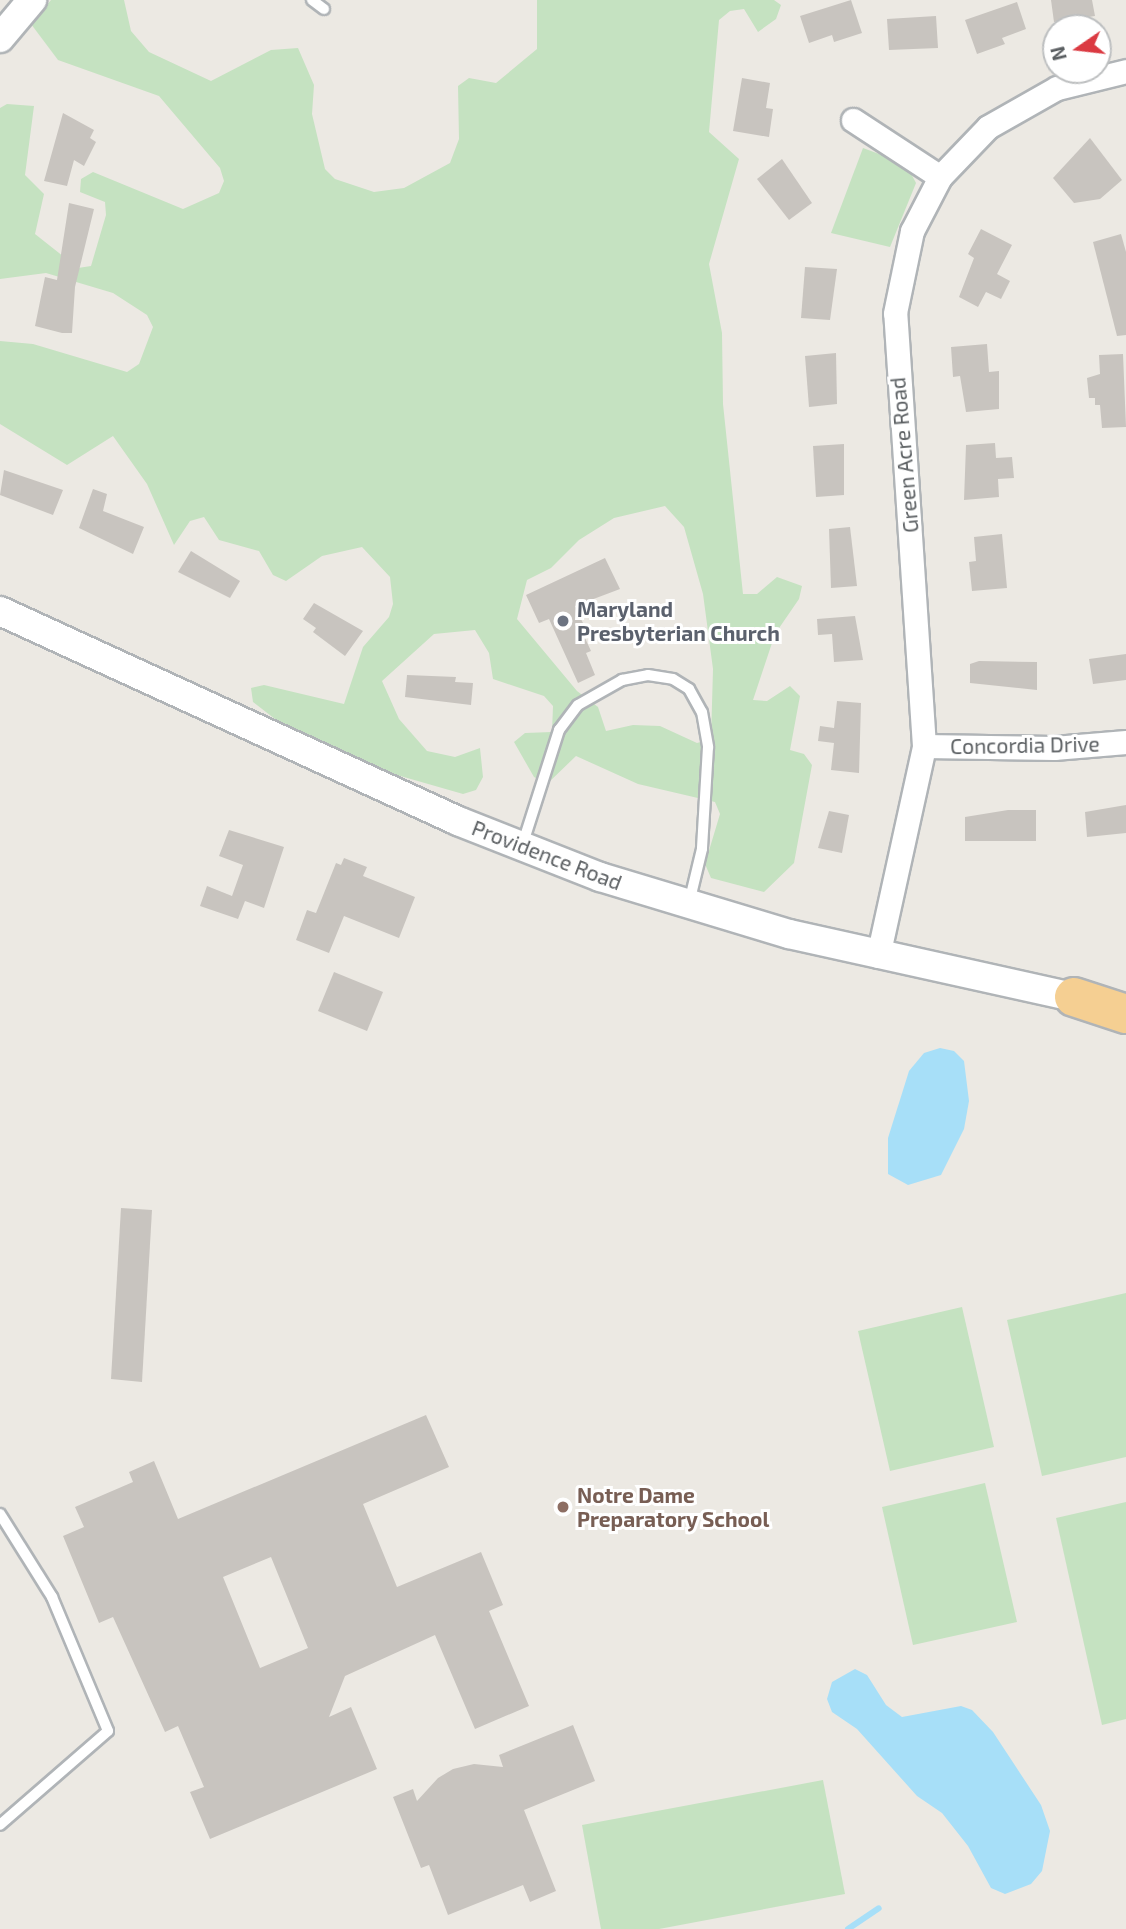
<!DOCTYPE html>
<html>
<head>
<meta charset="utf-8">
<style>
	body { margin:0 }
	#map { position:relative; width:1126px; height:1929px; overflow:hidden; background:#ece9e3; font-family:"Exo 2",sans-serif }
	div>[style] { position:absolute }
	.green>* { inset:0; background:#c5e2c1 }
	.water>* { inset:0; background:#a7dff8 }
	.stream>* { height:6px; margin:-3px; padding:0 3px; transform-origin:3px; border-radius:3px; background:#a7dff8 }
	.building>* { inset:0; background:#c8c4bf }
	.roads { filter:drop-shadow(2px 0 #b0b4b7) drop-shadow(-2px 0 #b0b4b7) drop-shadow(0 2px #b0b4b7) drop-shadow(0 -2px #b0b4b7) }
	.service>* { height:10px; margin:-5px; padding:0 5px; transform-origin:5px; border-radius:5px; background:#fff }
	.minor>* { height:23px; margin:-11.5px; padding:0 11.5px; transform-origin:11.5px; border-radius:11.5px; background:#fff }
	.tertiary>* { height:28px; margin:-14px; padding:0 14px; transform-origin:14px; border-radius:14px; background:#fff }
	.motorway>* { height:38px; margin:-19px; padding:0 19px; transform-origin:19px; border-radius:19px; background:#f5cf92 }
	.dots>* { width:19px; height:19px; translate:-50% -50%; box-sizing:border-box; border:4px solid #fff; border-radius:50% }
	span { translate:-50% -50%; white-space:nowrap; text-align:center; line-height:1.15; -webkit-text-stroke:6px #fff; paint-order:stroke }
	.street-label { font-size:21px; color:#5b5f62 }
	.worship-label { font-size:21px; color:#5b616d; font-weight:700 }
	.left { translate:0 -50%; text-align:left }
	.education-label { font-size:21px; color:#785e54; font-weight:700 }
	.north { position:absolute; left:1042px; top:14px; width:70px; height:70px; box-sizing:border-box; background:#fff; border:2px solid #bdbfc0; border-radius:50%; rotate:256deg; font-size:19px; font-weight:700; line-height:28px; text-align:center; color:#5b5f62 }
	.north::after { content:''; display:block; margin:auto; width:24px; height:32px; background:#db3a42; clip-path:polygon(50% 0,100% 100%,50% 72%,0 100%) }
</style>
</head>
<body>
<div id="map">
	<div class="green">
		<div style="clip-path:polygon(evenodd,51px 0,124px 0,131px 31px,149px 52px,211px 81px,271px 50px,298px 48px,314px 85px,312px 114px,325px 169px,335px 179px,374px 192px,404px 188px,450px 163px,459px 139px,458px 86px,469px 78px,496px 83px,537px 49px,537px 0,774px 0,781px 5px,776px 19px,758px 32px,744px 9px,730px 11px,719px 20px,709px 132px,739px 159px,709px 264px,722px 333px,723px 404px,743px 594px,757px 594px,777px 577px,802px 586px,799px 599px,775px 634px,753px 700px,767px 701px,790px 686px,800px 696px,790px 750px,804px 754px,812px 765px,794px 863px,764px 892px,711px 878px,705px 864px,720px 814px,715px 802px,638px 784px,576px 756px,547px 784px,534px 777px,514px 742px,525px 733px,552px 732px,553px 706px,544px 696px,493px 679px,489px 653px,475px 630px,434px 634px,382px 681px,399px 719px,427px 751px,455px 757px,480px 748px,483px 777px,476px 790px,463px 794px,383px 771px,275px 719px,253px 702px,251px 688px,264px 685px,344px 704px,363px 647px,389px 617px,393px 604px,390px 577px,362px 547px,322px 556px,286px 581px,273px 575px,259px 551px,219px 540px,204px 517px,190px 521px,174px 545px,147px 484px,113px 436px,67px 465px,0 424px,0 341px,33px 344px,127px 372px,139px 364px,153px 327px,147px 315px,113px 293px,46px 273px,0 279px,0 108px,7px 104px,34px 106px,25px 175px,44px 194px,35px 234px,78px 268px,91px 266px,106px 215px,105px 202px,80px 192px,81px 179px,93px 172px,183px 209px,219px 193px,224px 181px,220px 168px,159px 96px,58px 60px,31px 24px,51px 0,665px 506px,684px 527px,703px 594px,713px 669px,711px 739px,697px 743px,660px 726px,633px 725px,606px 731px,598px 707px,577px 691px,517px 619px,527px 580px,551px 568px,579px 540px,614px 518px,665px 506px)"></div>
		<div style="clip-path:polygon(863px 148px,906px 164px,916px 183px,890px 247px,831px 233px)"></div>
		<div style="clip-path:polygon(1126px 1293px,1126px 1457px,1042px 1476px,1007px 1320px)"></div>
		<div style="clip-path:polygon(962px 1307px,994px 1447px,890px 1471px,858px 1331px)"></div>
		<div style="clip-path:polygon(985px 1483px,1017px 1622px,913px 1645px,882px 1507px)"></div>
		<div style="clip-path:polygon(1126px 1502px,1126px 1719px,1102px 1725px,1056px 1518px)"></div>
		<div style="clip-path:polygon(823px 1780px,845px 1894px,659px 1929px,601px 1929px,582px 1825px)"></div>
	</div>
	<div class="water">
		<div style="clip-path:polygon(940px 1048px,954px 1051px,964px 1061px,969px 1101px,964px 1129px,941px 1175px,908px 1185px,888px 1174px,888px 1138px,909px 1071px,924px 1053px)"></div>
		<div style="clip-path:polygon(855px 1669px,867px 1675px,886px 1705px,902px 1717px,961px 1706px,972px 1710px,993px 1732px,1041px 1805px,1050px 1831px,1042px 1871px,1031px 1884px,1005px 1894px,991px 1888px,968px 1846px,942px 1813px,917px 1796px,857px 1729px,832px 1712px,827px 1699px,832px 1682px)"></div>
	</div>
	<div class="stream">
		<div style="left:848px;top:1929px;width:37px;rotate:-34deg"></div>
	</div>
	<div class="building">
		<div style="clip-path:polygon(851px 0,862px 33px,834px 42px,832px 35px,809px 43px,800px 16px)"></div>
		<div style="clip-path:polygon(1051px 0,1092px 0,1095px 16px,1054px 22px)"></div>
		<div style="clip-path:polygon(1017px 2px,1026px 29px,1002px 38px,1005px 44px,977px 54px,965px 20px)"></div>
		<div style="clip-path:polygon(936px 16px,938px 48px,889px 50px,887px 19px)"></div>
		<div style="clip-path:polygon(742px 78px,770px 83px,766px 108px,773px 109px,769px 137px,733px 131px)"></div>
		<div style="clip-path:polygon(63px 113px,94px 130px,90px 138px,96px 142px,84px 166px,74px 160px,67px 186px,44px 181px)"></div>
		<div style="clip-path:polygon(1090px 138px,1122px 180px,1100px 199px,1074px 203px,1053px 178px)"></div>
		<div style="clip-path:polygon(782px 159px,812px 203px,789px 220px,757px 179px)"></div>
		<div style="clip-path:polygon(69px 203px,94px 209px,75px 287px,72px 333px,62px 333px,35px 326px,45px 277px,57px 280px)"></div>
		<div style="clip-path:polygon(981px 229px,1012px 245px,997px 274px,1010px 281px,1001px 299px,986px 292px,978px 307px,959px 297px,974px 258px,968px 254px)"></div>
		<div style="clip-path:polygon(1121px 234px,1126px 252px,1126px 335px,1117px 336px,1093px 242px)"></div>
		<div style="clip-path:polygon(805px 267px,837px 269px,830px 320px,801px 318px)"></div>
		<div style="clip-path:polygon(987px 344px,989px 372px,999px 371px,999px 409px,966px 412px,960px 376px,953px 377px,951px 347px)"></div>
		<div style="clip-path:polygon(836px 353px,837px 404px,809px 407px,805px 356px)"></div>
		<div style="clip-path:polygon(1123px 354px,1126px 427px,1102px 428px,1100px 405px,1095px 405px,1095px 398px,1089px 398px,1087px 378px,1100px 374px,1099px 355px)"></div>
		<div style="clip-path:polygon(995px 443px,996px 458px,1012px 457px,1014px 478px,998px 479px,999px 497px,964px 500px,966px 445px)"></div>
		<div style="clip-path:polygon(844px 444px,844px 495px,816px 497px,813px 446px)"></div>
		<div style="clip-path:polygon(4px 470px,63px 490px,53px 515px,0 495px)"></div>
		<div style="clip-path:polygon(93px 489px,107px 494px,103px 511px,144px 527px,133px 554px,79px 528px)"></div>
		<div style="clip-path:polygon(850px 527px,857px 586px,831px 588px,829px 529px)"></div>
		<div style="clip-path:polygon(1002px 534px,1007px 588px,972px 591px,969px 562px,976px 561px,974px 537px)"></div>
		<div style="clip-path:polygon(191px 551px,240px 581px,230px 598px,178px 572px)"></div>
		<div style="clip-path:polygon(605px 558px,620px 589px,575px 606px,589px 636px,585px 638px,591px 651px,586px 653px,595px 675px,578px 683px,549px 619px,539px 623px,526px 595px)"></div>
		<div style="clip-path:polygon(314px 603px,363px 631px,345px 656px,313px 632px,316px 628px,303px 619px)"></div>
		<div style="clip-path:polygon(855px 616px,863px 660px,834px 662px,832px 634px,818px 635px,817px 619px)"></div>
		<div style="clip-path:polygon(1126px 654px,1126px 680px,1093px 684px,1089px 659px)"></div>
		<div style="clip-path:polygon(979px 661px,1037px 662px,1037px 690px,970px 683px,970px 664px)"></div>
		<div style="clip-path:polygon(407px 675px,456px 677px,455px 682px,473px 683px,471px 705px,405px 697px)"></div>
		<div style="clip-path:polygon(837px 701px,861px 703px,859px 773px,831px 770px,834px 743px,818px 741px,820px 726px,834px 728px)"></div>
		<div style="clip-path:polygon(1126px 805px,1126px 833px,1087px 837px,1085px 812px)"></div>
		<div style="clip-path:polygon(1008px 810px,1036px 810px,1036px 841px,965px 841px,965px 817px)"></div>
		<div style="clip-path:polygon(829px 811px,849px 815px,842px 853px,818px 848px)"></div>
		<div style="clip-path:polygon(229px 830px,284px 847px,264px 908px,245px 901px,238px 919px,200px 906px,207px 886px,232px 896px,243px 865px,219px 856px)"></div>
		<div style="clip-path:polygon(344px 858px,367px 867px,363px 876px,415px 897px,399px 938px,344px 916px,329px 953px,296px 940px,307px 910px,316px 913px,336px 863px,341px 865px)"></div>
		<div style="clip-path:polygon(334px 972px,383px 992px,367px 1031px,318px 1011px)"></div>
		<div style="clip-path:polygon(121px 1208px,152px 1210px,142px 1382px,111px 1379px)"></div>
		<div style="clip-path:polygon(evenodd,426px 1415px,449px 1467px,363px 1504px,397px 1587px,481px 1552px,503px 1605px,489px 1611px,529px 1706px,475px 1729px,435px 1635px,345px 1676px,329px 1717px,351px 1707px,377px 1769px,210px 1839px,190px 1792px,204px 1787px,178px 1726px,165px 1732px,113px 1617px,99px 1623px,63px 1536px,84px 1527px,75px 1507px,133px 1482px,129px 1472px,154px 1461px,178px 1519px,426px 1415px,271px 1557px,308px 1648px,260px 1668px,223px 1577px,271px 1557px)"></div>
		<div style="clip-path:polygon(573px 1725px,595px 1781px,524px 1810px,556px 1891px,530px 1902px,523px 1885px,448px 1915px,429px 1865px,421px 1868px,393px 1797px,413px 1789px,417px 1801px,438px 1778px,453px 1769px,474px 1764px,503px 1767px,499px 1755px)"></div>
	</div>
	<div class="roads">
		<div class="service">
			<div style="left:312px;top:0;width:15px;rotate:37deg"></div>
			<div style="left:522px;top:846px;width:122px;rotate:-72.3deg"></div>
			<div style="left:559px;top:730px;width:31px;rotate:-53deg"></div>
			<div style="left:578px;top:705px;width:51px;rotate:-29.6deg"></div>
			<div style="left:622px;top:680px;width:26px;rotate:-11deg"></div>
			<div style="left:648px;top:675px;width:25px;rotate:9deg"></div>
			<div style="left:673px;top:679px;width:19px;rotate:32deg"></div>
			<div style="left:689px;top:689px;width:26px;rotate:61deg"></div>
			<div style="left:702px;top:712px;width:36px;rotate:80deg"></div>
			<div style="left:708px;top:747px;width:102px;rotate:93.4deg"></div>
			<div style="left:702px;top:849px;width:56px;rotate:103.5deg"></div>
			<div style="left:0;top:1514px;width:98px;rotate:57.9deg"></div>
			<div style="left:52px;top:1597px;width:145px;rotate:67.3deg"></div>
			<div style="left:108px;top:1731px;width:143px;rotate:139deg"></div>
		</div>
		<div class="minor">
			<div style="left:853px;top:120px;width:104px;rotate:33.2deg"></div>
			<div style="left:924px;top:746px;width:130px;rotate:0.9deg"></div>
			<div style="left:1054px;top:748px;width:72px;rotate:-4.8deg"></div>
			<div style="left:878px;top:956px;width:215px;rotate:-77.6deg"></div>
			<div style="left:924px;top:746px;width:434px;rotate:-93.8deg"></div>
			<div style="left:895px;top:313px;width:84px;rotate:-78.3deg"></div>
			<div style="left:912px;top:231px;width:61px;rotate:-62.6deg"></div>
			<div style="left:940px;top:177px;width:69px;rotate:-46.2deg"></div>
			<div style="left:988px;top:127px;width:79px;rotate:-29.5deg"></div>
			<div style="left:1057px;top:88px;width:71px;rotate:-13.8deg"></div>
		</div>
		<div class="tertiary">
			<div style="left:0;top:38px;width:50px;rotate:-49.9deg"></div>
			<div style="left:0;top:611px;width:504px;rotate:24.63deg"></div>
			<div style="left:458px;top:821px;width:153px;rotate:21.5deg"></div>
			<div style="left:600px;top:877px;width:197px;rotate:16.8deg"></div>
			<div style="left:789px;top:934px;width:310px;rotate:12.5deg"></div>
		</div>
		<div class="motorway">
			<div style="left:1074px;top:997px;width:55px;rotate:18.1deg"></div>
		</div>
	</div>
	<div class="dots">
		<div style="left:563px;top:621px;background:#6b7280"></div>
		<div style="left:563px;top:1507px;background:#8d6e63"></div>
	</div>
	<div class="street-label">
		<span style="left:904px;top:455px;rotate:-95deg">Green Acre Road</span>
		<span style="left:1025px;top:745px;rotate:-1deg">Concordia Drive</span>
		<span style="left:547px;top:855px;rotate:21deg">Providence Road</span>
	</div>
	<div class="worship-label">
		<span class="left" style="left:577px;top:621px">Maryland<br>Presbyterian Church</span>
	</div>
	<div class="education-label">
		<span class="left" style="left:577px;top:1507px">Notre Dame<br>Preparatory School</span>
	</div>
	<div class="north">N</div>
</div>
</body>
</html>
